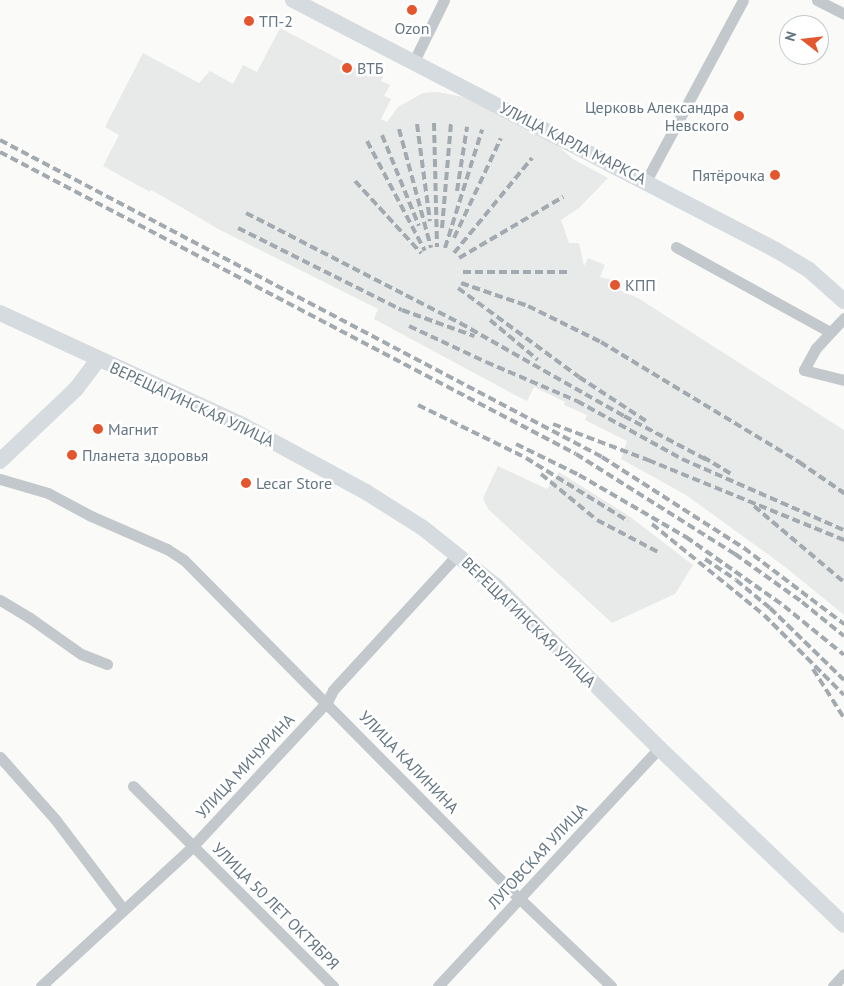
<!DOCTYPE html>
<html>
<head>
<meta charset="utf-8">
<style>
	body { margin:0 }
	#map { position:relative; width:844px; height:986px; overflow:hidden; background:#fafaf8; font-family:"PT Sans",sans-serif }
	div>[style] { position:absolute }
	.built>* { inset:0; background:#e8e9e9 }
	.street>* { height:11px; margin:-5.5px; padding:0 5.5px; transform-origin:5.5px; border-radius:5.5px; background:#c3c8cc }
	.secondary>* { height:16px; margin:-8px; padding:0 8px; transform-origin:8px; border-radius:8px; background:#d6dbdf }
	.rail>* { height:4px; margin-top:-2px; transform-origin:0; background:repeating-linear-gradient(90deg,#a2aab0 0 8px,transparent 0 12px) }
	.dots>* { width:14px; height:14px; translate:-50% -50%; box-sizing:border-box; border:2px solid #fff; border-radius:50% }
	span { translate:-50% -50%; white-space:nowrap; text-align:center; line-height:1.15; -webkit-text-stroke:5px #fff; paint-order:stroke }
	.poi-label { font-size:16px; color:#657683 }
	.left { translate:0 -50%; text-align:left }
	.right { translate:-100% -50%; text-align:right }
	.street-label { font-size:16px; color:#657683 }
	.north { position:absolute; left:779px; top:15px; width:50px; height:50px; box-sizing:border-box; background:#fff; border:1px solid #c1c8cd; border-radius:50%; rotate:286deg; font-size:14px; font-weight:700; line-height:20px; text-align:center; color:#657683 }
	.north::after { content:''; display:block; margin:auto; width:18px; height:22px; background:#e4572e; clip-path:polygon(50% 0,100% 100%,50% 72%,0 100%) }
</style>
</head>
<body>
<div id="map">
	<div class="built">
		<div style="clip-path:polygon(280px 28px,371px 76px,373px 72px,383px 77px,381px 81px,390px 85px,384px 96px,391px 99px,381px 119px,387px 122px,398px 107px,423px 93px,438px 92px,458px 96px,474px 100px,552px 141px,573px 159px,608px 178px,579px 208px,561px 220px,569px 243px,579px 243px,584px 266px,588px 258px,605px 265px,600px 277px,621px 282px,619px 290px,638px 298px,844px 430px,844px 615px,784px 566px,686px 495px,621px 459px,627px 441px,585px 420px,587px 415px,564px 405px,565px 402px,534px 387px,527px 401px,517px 396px,374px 319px,378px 309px,220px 230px,169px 200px,151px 190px,150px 192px,103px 166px,119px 135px,105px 127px,143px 53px,199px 83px,210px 71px,233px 84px,243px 65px,257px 72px)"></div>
		<div style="clip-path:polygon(498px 466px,547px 489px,559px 472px,629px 516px,693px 565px,675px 594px,612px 623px,488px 509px,483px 498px)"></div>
	</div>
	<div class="street">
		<div style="left:817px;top:0;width:30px;rotate:27deg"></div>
		<div style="left:414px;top:61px;width:68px;rotate:-63.8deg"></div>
		<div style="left:646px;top:181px;width:205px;rotate:-61.8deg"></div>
		<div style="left:676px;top:247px;width:176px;rotate:28.9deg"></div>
		<div style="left:844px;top:318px;width:41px;rotate:133deg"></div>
		<div style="left:816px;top:348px;width:25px;rotate:119deg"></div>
		<div style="left:804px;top:370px;width:41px;rotate:14deg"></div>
		<div style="left:0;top:479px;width:50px;rotate:16.3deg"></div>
		<div style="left:48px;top:493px;width:49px;rotate:28.1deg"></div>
		<div style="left:91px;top:516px;width:83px;rotate:23.5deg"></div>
		<div style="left:167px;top:549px;width:20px;rotate:33deg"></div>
		<div style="left:184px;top:560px;width:477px;rotate:45.3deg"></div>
		<div style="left:520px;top:899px;width:126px;rotate:43.7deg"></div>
		<div style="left:0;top:600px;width:35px;rotate:31deg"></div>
		<div style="left:30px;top:618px;width:62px;rotate:35.2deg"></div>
		<div style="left:81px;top:654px;width:28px;rotate:21deg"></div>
		<div style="left:0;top:757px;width:83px;rotate:48.4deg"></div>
		<div style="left:55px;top:819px;width:113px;rotate:52.9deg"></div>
		<div style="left:133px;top:786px;width:283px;rotate:45deg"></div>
		<div style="left:41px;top:986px;width:207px;rotate:-42.6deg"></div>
		<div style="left:193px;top:846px;width:197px;rotate:-47.1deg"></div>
		<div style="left:327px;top:702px;width:13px;rotate:-63deg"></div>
		<div style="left:333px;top:690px;width:185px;rotate:-47.4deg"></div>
		<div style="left:438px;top:986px;width:325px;rotate:-47.1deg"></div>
		<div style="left:833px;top:986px;width:16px;rotate:-47deg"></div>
	</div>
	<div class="secondary">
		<div style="left:293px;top:0;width:544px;rotate:27.37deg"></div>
		<div style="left:776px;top:250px;width:39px;rotate:31deg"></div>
		<div style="left:809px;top:270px;width:47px;rotate:41.5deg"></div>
		<div style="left:0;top:313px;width:269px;rotate:24.8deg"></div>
		<div style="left:244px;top:426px;width:139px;rotate:28.4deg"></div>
		<div style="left:366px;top:492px;width:67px;rotate:32.3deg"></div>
		<div style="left:423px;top:528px;width:93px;rotate:38.5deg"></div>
		<div style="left:496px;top:586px;width:230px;rotate:44.8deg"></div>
		<div style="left:659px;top:748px;width:256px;rotate:43.7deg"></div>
		<div style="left:0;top:461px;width:105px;rotate:-43.5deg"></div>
		<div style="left:76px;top:389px;width:36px;rotate:-53deg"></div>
	</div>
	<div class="rail">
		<div style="left:434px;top:123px;width:124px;rotate:88.6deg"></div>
		<div style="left:417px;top:124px;width:98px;rotate:82.4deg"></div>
		<div style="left:399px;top:129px;width:123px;rotate:74.9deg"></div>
		<div style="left:382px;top:135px;width:98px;rotate:67.9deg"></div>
		<div style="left:0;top:140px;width:680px;rotate:27.77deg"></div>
		<div style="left:602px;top:457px;width:169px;rotate:32.7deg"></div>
		<div style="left:744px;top:548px;width:126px;rotate:37.2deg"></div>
		<div style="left:367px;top:141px;width:124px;rotate:62.2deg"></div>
		<div style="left:0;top:152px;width:650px;rotate:27.67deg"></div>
		<div style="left:576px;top:454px;width:188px;rotate:32.2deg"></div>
		<div style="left:735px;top:554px;width:82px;rotate:35.6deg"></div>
		<div style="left:802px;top:602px;width:54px;rotate:39deg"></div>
		<div style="left:355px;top:181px;width:98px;rotate:47.5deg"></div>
		<div style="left:457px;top:191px;width:65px;rotate:-81.1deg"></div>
		<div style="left:246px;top:213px;width:241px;rotate:27.2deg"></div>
		<div style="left:460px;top:323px;width:189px;rotate:29.6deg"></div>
		<div style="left:624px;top:416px;width:96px;rotate:27.9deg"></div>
		<div style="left:238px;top:228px;width:183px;rotate:26.6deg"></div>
		<div style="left:402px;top:310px;width:77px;rotate:19.9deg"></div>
		<div style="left:442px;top:228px;width:105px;rotate:-85.1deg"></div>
		<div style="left:454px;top:238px;width:110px;rotate:-64.8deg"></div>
		<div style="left:445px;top:248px;width:124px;rotate:-72.6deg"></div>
		<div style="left:454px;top:253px;width:123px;rotate:-50.6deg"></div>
		<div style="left:459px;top:258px;width:121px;rotate:-30.4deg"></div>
		<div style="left:463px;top:272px;width:104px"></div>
		<div style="left:461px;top:283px;width:71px;rotate:18.9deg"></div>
		<div style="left:528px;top:306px;width:81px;rotate:26.3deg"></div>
		<div style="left:601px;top:342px;width:232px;rotate:31.2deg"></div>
		<div style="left:799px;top:462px;width:55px;rotate:34.6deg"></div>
		<div style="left:458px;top:288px;width:150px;rotate:36.3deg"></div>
		<div style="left:579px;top:377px;width:80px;rotate:33.3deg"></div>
		<div style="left:490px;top:320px;width:62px;rotate:39.8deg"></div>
		<div style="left:409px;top:326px;width:85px;rotate:25.1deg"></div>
		<div style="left:486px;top:362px;width:99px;rotate:23.2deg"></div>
		<div style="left:577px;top:401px;width:120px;rotate:28.9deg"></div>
		<div style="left:682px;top:459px;width:177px;rotate:23.7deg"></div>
		<div style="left:418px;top:405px;width:120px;rotate:26.1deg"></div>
		<div style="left:526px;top:458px;width:120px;rotate:31.7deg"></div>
		<div style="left:553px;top:424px;width:102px;rotate:20.8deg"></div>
		<div style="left:648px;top:460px;width:212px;rotate:22.2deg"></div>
		<div style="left:516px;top:444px;width:70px;rotate:26.2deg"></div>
		<div style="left:579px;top:475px;width:124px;rotate:30.1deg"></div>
		<div style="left:686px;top:537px;width:120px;rotate:35.1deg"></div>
		<div style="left:784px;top:606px;width:77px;rotate:39.2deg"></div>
		<div style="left:703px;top:457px;width:35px;rotate:31deg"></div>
		<div style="left:541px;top:474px;width:72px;rotate:39.4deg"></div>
		<div style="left:597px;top:520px;width:69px;rotate:27.7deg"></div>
		<div style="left:754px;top:506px;width:118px;rotate:40.2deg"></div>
		<div style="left:652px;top:524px;width:144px;rotate:39.1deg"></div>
		<div style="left:764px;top:615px;width:113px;rotate:45deg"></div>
		<div style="left:705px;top:559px;width:37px;rotate:34deg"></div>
		<div style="left:736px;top:580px;width:44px;rotate:39.5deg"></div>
		<div style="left:770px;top:608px;width:103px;rotate:44.2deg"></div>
		<div style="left:813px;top:669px;width:58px;rotate:57.7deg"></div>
	</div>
	<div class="dots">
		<div style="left:412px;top:10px;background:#e4572e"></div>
		<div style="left:249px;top:21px;background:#e4572e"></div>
		<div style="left:347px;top:68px;background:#e4572e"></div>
		<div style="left:739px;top:116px;background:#e4572e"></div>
		<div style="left:775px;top:175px;background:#e4572e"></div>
		<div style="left:615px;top:285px;background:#e4572e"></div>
		<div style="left:98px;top:429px;background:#e4572e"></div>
		<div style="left:72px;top:455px;background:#e4572e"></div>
		<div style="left:246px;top:483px;background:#e4572e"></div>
	</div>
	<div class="poi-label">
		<span class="left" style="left:259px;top:21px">ТП-2</span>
		<span style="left:412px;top:28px">Ozon</span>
		<span class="left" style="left:357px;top:68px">ВТБ</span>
		<span class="right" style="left:729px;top:116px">Церковь Александра<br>Невского</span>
		<span class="right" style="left:765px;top:175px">Пятёрочка</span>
		<span class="left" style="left:625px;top:285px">КПП</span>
		<span class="left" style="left:108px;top:429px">Магнит</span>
		<span class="left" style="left:82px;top:455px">Планета здоровья</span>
		<span class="left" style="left:256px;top:483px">Lecar Store</span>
	</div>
	<div class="street-label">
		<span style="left:573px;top:143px;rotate:27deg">УЛИЦА КАРЛА МАРКСА</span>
		<span style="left:192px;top:404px;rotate:25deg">ВЕРЕЩАГИНСКАЯ УЛИЦА</span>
		<span style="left:529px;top:622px;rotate:44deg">ВЕРЕЩАГИНСКАЯ УЛИЦА</span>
		<span style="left:409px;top:762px;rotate:46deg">УЛИЦА КАЛИНИНА</span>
		<span style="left:245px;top:766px;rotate:-47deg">УЛИЦА МИЧУРИНА</span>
		<span style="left:537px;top:856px;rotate:-47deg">ЛУГОВСКАЯ УЛИЦА</span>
		<span style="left:276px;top:906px;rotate:45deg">УЛИЦА 50 ЛЕТ ОКТЯБРЯ</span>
	</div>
	<div class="north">N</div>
</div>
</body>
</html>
